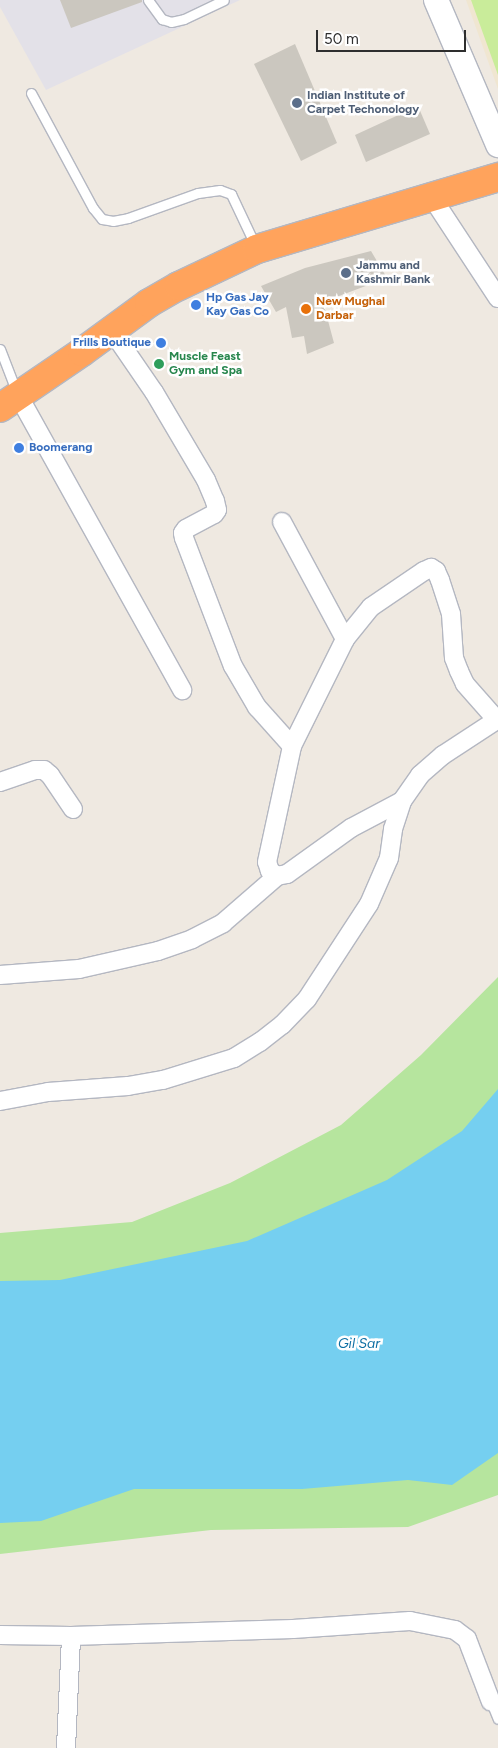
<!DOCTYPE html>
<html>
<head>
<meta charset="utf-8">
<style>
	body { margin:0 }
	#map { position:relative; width:498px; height:1748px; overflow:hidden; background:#efe9e1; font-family:Figtree,sans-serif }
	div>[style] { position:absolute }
	.industrial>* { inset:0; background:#e3e1e8 }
	.education>* { inset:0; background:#f0e6d1 }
	.green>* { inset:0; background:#b6e59e }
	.pitch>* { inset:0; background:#c9ec9a }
	.water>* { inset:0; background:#75cff0 }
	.building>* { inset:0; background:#cbc7bf }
	.roads { filter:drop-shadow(1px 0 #b4b7c1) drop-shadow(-1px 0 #b4b7c1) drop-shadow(0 1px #b4b7c1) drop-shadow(0 -1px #b4b7c1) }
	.lane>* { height:9px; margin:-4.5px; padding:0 4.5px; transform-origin:4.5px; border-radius:4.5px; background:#fff }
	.street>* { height:18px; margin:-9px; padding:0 9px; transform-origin:9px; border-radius:9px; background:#fff }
	.secondary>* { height:24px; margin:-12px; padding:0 12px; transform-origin:12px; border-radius:12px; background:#fff }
	.highway>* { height:28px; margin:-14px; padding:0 14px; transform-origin:14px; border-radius:14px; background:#ffa35c }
	.dots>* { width:14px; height:14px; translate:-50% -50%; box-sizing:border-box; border:2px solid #fff; border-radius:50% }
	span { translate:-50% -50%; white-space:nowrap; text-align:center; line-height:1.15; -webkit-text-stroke:5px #fff; paint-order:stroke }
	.service-label { font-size:12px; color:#4e5e75; font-weight:700 }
	.left { translate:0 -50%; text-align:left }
	.shop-label { font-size:12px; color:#366cbe; font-weight:700 }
	.right { translate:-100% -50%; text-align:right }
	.food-label { font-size:12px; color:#c56008; font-weight:700 }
	.leisure-label { font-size:12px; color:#27864d; font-weight:700 }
	.water-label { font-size:14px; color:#0d6fa3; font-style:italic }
	.scale { position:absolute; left:316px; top:30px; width:150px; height:22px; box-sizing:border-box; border:2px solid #2e2e2e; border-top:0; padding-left:6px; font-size:15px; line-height:18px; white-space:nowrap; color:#2e2e2e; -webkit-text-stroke:4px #fff; paint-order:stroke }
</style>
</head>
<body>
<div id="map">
	<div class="industrial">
		<div style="clip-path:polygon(0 0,240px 0,46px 90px,0 7px)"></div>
	</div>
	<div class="education">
		<div style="clip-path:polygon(466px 0,498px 0,498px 89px)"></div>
	</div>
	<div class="green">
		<div style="clip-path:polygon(498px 977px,498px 1495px,408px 1527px,211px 1530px,0 1554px,0 1233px,132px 1222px,230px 1183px,341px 1125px,421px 1055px)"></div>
	</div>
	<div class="pitch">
		<div style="clip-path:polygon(471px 0,498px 0,498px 75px)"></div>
	</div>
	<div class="water">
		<div style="clip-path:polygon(498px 1089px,498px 1453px,452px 1485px,408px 1480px,302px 1489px,134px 1489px,41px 1521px,0 1523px,0 1281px,60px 1280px,247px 1241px,387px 1180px,462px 1131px)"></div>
	</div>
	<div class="building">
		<div style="clip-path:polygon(60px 0,142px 0,142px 2px,71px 28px)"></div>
		<div style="clip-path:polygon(295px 44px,337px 143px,301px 161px,254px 64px)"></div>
		<div style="clip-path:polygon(418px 106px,430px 134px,366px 162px,355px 135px)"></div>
		<div style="clip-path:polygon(371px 251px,387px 278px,323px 302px,334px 343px,307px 354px,304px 336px,292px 338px,286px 307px,276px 312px,261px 286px,305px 268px)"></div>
	</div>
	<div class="roads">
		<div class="lane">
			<div style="left:148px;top:0;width:24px;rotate:54deg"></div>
			<div style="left:162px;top:19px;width:9px;rotate:18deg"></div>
			<div style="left:171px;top:22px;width:13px;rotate:-13deg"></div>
			<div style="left:184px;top:19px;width:44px;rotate:-25.4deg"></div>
			<div style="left:31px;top:93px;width:131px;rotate:61.7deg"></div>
			<div style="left:93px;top:208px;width:14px;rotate:51deg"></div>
			<div style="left:102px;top:219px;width:11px;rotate:10deg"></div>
			<div style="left:113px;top:221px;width:15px;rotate:-11deg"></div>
			<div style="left:128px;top:218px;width:74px;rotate:-19.7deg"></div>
			<div style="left:198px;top:193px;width:22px;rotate:-8deg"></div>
			<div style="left:220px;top:190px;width:12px;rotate:20deg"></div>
			<div style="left:231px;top:194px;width:59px;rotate:64.7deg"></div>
			<div style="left:0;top:349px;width:47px;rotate:68.9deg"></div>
			<div style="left:491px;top:1702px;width:18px;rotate:68deg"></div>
		</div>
		<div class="street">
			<div style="left:431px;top:196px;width:122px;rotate:56.7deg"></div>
			<div style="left:112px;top:331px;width:74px;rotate:55.5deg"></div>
			<div style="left:154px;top:392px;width:102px;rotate:59.4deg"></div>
			<div style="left:206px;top:480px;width:23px;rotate:67deg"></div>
			<div style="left:215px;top:501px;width:9px;rotate:77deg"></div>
			<div style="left:217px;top:510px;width:5px;rotate:127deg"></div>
			<div style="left:214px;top:514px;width:32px;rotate:152deg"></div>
			<div style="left:186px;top:529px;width:5px;rotate:127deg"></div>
			<div style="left:183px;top:533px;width:5px;rotate:79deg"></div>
			<div style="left:184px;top:538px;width:137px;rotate:69.1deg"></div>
			<div style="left:233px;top:666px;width:48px;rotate:59.7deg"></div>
			<div style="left:257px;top:707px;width:52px;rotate:48.1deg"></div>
			<div style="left:18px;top:395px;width:338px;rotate:60.9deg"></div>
			<div style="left:282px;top:522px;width:133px;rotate:61.7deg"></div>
			<div style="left:0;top:782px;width:37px;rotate:-19deg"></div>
			<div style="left:35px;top:770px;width:9px"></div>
			<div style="left:44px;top:770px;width:8px;rotate:40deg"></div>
			<div style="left:50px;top:775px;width:41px;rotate:55.9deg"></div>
			<div style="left:402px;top:801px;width:58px;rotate:152.1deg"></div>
			<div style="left:351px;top:828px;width:79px;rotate:144.3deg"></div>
			<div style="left:287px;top:874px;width:10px;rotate:169deg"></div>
			<div style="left:277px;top:876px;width:9px;rotate:-144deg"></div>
			<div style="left:270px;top:871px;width:9px;rotate:-108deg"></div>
			<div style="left:267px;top:862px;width:119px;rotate:-77.8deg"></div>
			<div style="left:292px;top:746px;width:119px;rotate:-63.6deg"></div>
			<div style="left:345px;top:639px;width:41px;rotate:-50.9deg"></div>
			<div style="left:371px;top:607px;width:64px;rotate:-34.2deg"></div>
			<div style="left:424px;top:571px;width:8px;rotate:-23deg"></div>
			<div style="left:431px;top:568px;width:6px;rotate:31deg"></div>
			<div style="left:436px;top:571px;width:10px;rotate:66deg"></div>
			<div style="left:440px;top:580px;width:36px;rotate:72deg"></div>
			<div style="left:451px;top:614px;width:44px;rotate:86.1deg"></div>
			<div style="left:454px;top:658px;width:14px;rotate:69deg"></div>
			<div style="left:459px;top:671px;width:14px;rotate:65deg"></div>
			<div style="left:465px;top:684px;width:47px;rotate:48.5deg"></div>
			<div style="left:0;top:975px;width:79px;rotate:-4.3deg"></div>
			<div style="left:79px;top:969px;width:81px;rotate:-12.8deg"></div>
			<div style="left:158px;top:951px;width:36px;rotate:-19deg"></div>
			<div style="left:192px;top:939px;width:35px;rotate:-27deg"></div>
			<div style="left:223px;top:923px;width:72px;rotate:-41deg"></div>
			<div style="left:0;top:1101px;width:49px;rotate:-10.6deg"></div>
			<div style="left:48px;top:1092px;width:80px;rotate:-4.3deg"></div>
			<div style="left:128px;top:1086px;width:36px;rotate:-10deg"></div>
			<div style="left:163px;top:1080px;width:74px;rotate:-17.2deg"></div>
			<div style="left:234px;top:1058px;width:31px;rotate:-32deg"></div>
			<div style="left:260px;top:1042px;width:28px;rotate:-38deg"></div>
			<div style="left:282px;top:1025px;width:36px;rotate:-46deg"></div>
			<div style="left:307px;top:999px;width:113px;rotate:-56.9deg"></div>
			<div style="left:369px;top:904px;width:50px;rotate:-66.5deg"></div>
			<div style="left:389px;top:858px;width:29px;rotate:-82deg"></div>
			<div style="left:393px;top:829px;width:29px;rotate:-72deg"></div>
			<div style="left:402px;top:801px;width:32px;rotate:-55deg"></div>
			<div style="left:420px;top:775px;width:30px;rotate:-41deg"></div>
			<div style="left:443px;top:755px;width:66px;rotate:-33.2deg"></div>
			<div style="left:0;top:1635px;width:71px;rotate:0.8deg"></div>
			<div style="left:71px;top:1636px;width:222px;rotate:-1.8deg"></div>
			<div style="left:293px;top:1629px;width:117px;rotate:-3.9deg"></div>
			<div style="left:410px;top:1621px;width:46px;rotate:11.3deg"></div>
			<div style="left:455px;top:1630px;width:15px;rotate:37deg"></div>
			<div style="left:467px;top:1639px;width:67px;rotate:69.1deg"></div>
			<div style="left:66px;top:1748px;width:112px;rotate:-87.4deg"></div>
		</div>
		<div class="secondary">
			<div style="left:436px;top:0;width:158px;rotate:66.8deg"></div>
		</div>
		<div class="highway">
			<div style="left:0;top:408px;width:99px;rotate:-34.3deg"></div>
			<div style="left:82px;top:352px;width:83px;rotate:-36.2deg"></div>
			<div style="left:149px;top:303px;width:34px;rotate:-30deg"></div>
			<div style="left:179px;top:286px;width:86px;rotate:-25.4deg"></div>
			<div style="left:257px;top:249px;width:252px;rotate:-16.6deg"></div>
		</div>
	</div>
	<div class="dots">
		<div style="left:297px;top:103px;background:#5c6f8a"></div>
		<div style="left:346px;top:273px;background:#5c6f8a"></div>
		<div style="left:196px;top:305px;background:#3f7fe0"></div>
		<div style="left:306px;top:309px;background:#e8710a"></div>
		<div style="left:161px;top:343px;background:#3f7fe0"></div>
		<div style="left:159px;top:364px;background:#2e9e5b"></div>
		<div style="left:19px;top:448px;background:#3f7fe0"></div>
	</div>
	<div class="service-label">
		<span class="left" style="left:307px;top:103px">Indian Institute of<br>Carpet Techonology</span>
		<span class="left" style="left:356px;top:273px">Jammu and<br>Kashmir Bank</span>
	</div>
	<div class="shop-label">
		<span class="left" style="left:206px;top:305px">Hp Gas Jay<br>Kay Gas Co</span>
		<span class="right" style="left:151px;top:343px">Frills Boutique</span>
		<span class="left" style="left:29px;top:448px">Boomerang</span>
	</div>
	<div class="food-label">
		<span class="left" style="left:316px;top:309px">New Mughal<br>Darbar</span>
	</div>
	<div class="leisure-label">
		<span class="left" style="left:169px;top:364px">Muscle Feast<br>Gym and Spa</span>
	</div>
	<div class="water-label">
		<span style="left:359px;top:1344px">Gil Sar</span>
	</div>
	<div class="scale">50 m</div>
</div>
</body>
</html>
